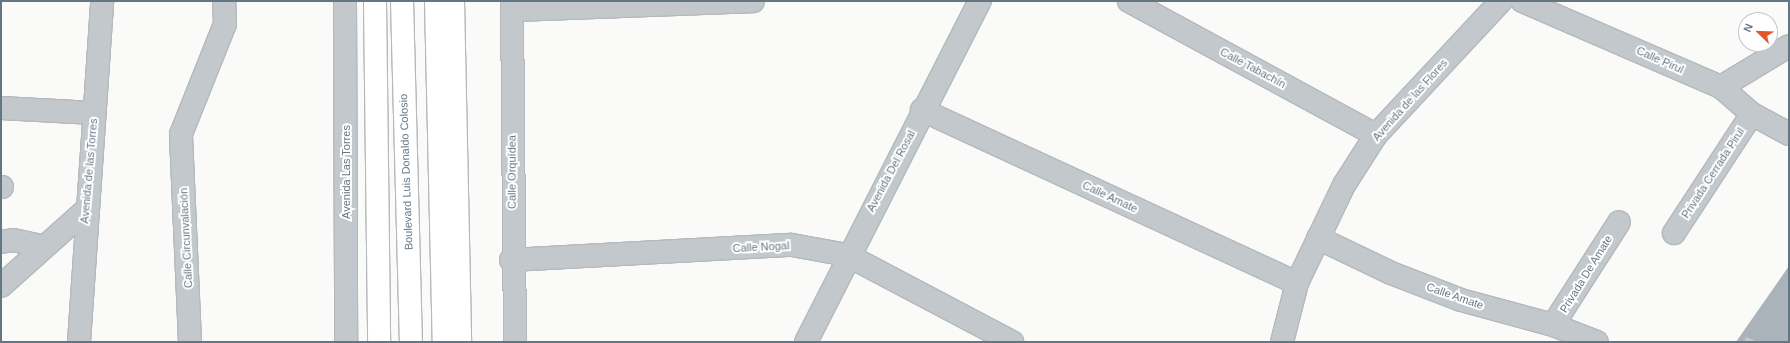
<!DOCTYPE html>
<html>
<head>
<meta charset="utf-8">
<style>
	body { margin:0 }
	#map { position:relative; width:1790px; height:343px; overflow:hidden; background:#fafaf8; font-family:Helvetica,sans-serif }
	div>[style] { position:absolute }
	.shadow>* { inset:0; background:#0003 }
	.building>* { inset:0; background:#aab3b9 }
	.roads { filter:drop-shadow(1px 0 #b4b9bd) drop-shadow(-1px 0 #b4b9bd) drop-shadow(0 1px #b4b9bd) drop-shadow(0 -1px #b4b9bd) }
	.minor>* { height:22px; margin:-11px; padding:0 11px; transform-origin:11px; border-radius:11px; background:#c3c8cc }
	.highway>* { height:22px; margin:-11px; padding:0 11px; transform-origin:11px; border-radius:11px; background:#fff }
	span { translate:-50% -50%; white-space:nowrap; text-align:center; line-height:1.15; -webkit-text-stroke:4px #fff; paint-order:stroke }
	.street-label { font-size:11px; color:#657683 }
	.frame { position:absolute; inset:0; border:2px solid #657683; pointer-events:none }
	.north { position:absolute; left:1738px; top:12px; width:40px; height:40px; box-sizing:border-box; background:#fff; border:1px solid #c1c8cd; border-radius:50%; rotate:293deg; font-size:11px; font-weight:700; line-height:16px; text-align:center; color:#657683 }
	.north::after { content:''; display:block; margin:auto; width:14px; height:18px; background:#e4572e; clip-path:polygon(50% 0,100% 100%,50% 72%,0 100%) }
</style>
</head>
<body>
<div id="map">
	<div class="shadow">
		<div style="clip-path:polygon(1789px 267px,1789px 342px,1737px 342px,1743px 332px)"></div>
	</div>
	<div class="building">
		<div style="clip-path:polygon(1789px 266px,1789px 342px,1758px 342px,1746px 337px,1744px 342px,1736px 342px)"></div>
	</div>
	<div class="roads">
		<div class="minor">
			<div style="left:345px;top:1px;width:341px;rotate:89.8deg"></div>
			<div style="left:512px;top:1px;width:341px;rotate:89.5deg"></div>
			<div style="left:1129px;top:1px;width:281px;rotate:28.5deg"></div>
			<div style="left:1522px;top:1px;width:217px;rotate:23.4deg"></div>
			<div style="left:1721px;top:87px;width:41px;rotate:41.1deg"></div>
			<div style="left:1752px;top:114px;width:42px;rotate:28.4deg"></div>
			<div style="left:513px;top:10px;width:240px;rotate:-2.1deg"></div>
			<div style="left:1721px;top:87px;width:79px;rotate:-31.1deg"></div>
			<div style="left:1px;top:108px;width:93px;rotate:3.1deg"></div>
			<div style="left:922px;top:110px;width:413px;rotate:24.8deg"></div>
			<div style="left:1px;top:187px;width:1px"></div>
			<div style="left:1674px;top:233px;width:142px;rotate:-56.8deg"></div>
			<div style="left:1318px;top:238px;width:81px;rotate:25.6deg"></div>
			<div style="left:1391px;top:273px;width:75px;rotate:21.1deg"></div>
			<div style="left:1461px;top:300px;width:95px;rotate:15.2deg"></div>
			<div style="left:1553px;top:325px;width:47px;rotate:21.1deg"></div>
			<div style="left:1px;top:242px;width:12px;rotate:-9deg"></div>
			<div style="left:13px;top:240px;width:30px;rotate:12deg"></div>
			<div style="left:511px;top:260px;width:281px;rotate:-3.1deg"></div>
			<div style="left:792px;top:245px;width:56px;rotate:10.3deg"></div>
			<div style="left:847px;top:255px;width:187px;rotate:27.8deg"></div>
			<div style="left:1px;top:286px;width:114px;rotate:-41.8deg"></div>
			<div style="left:1553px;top:325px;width:122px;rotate:-57.3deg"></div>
			<div style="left:79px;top:342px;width:342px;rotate:-86.1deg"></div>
			<div style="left:190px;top:342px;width:208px;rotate:-92.5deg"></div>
			<div style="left:181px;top:134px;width:118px;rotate:-68.2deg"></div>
			<div style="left:225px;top:24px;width:23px;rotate:-92deg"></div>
			<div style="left:806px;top:342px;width:383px;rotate:-63deg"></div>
			<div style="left:1282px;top:342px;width:61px;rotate:-75.7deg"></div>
			<div style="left:1297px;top:283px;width:109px;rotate:-64.4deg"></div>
			<div style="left:1344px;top:185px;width:59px;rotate:-57.4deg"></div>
			<div style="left:1376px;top:135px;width:183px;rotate:-47deg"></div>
		</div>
		<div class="highway">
			<div style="left:375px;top:1px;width:341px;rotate:89.3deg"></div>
			<div style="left:402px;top:1px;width:341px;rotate:88.5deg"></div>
			<div style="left:436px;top:1px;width:341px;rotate:88.7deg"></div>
			<div style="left:453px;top:1px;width:341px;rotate:88.8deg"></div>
		</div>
	</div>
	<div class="street-label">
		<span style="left:1660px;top:60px;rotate:24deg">Calle Pirul</span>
		<span style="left:1253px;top:68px;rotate:28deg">Calle Tabachín</span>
		<span style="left:1410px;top:100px;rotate:-48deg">Avenida de las Flores</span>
		<span style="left:89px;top:171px;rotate:-85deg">Avenida de las Torres</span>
		<span style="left:891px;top:171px;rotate:-62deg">Avenida Del Rosal</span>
		<span style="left:346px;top:172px;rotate:-90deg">Avenida Las Torres</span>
		<span style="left:406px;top:172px;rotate:-92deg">Boulevard Luis Donaldo Colosio</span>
		<span style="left:512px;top:172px;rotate:-90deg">Calle Orquídea</span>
		<span style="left:1713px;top:173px;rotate:-57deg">Privada Cerrada Pirul</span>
		<span style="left:1110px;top:197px;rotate:25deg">Calle Amate</span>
		<span style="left:186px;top:238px;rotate:-93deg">Calle Circunvalación</span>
		<span style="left:761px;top:247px;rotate:-3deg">Calle Nogal</span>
		<span style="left:1586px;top:274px;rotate:-58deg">Privada De Amate</span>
		<span style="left:1455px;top:296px;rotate:19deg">Calle Amate</span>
	</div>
	<div class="frame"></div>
	<div class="north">N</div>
</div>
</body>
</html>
